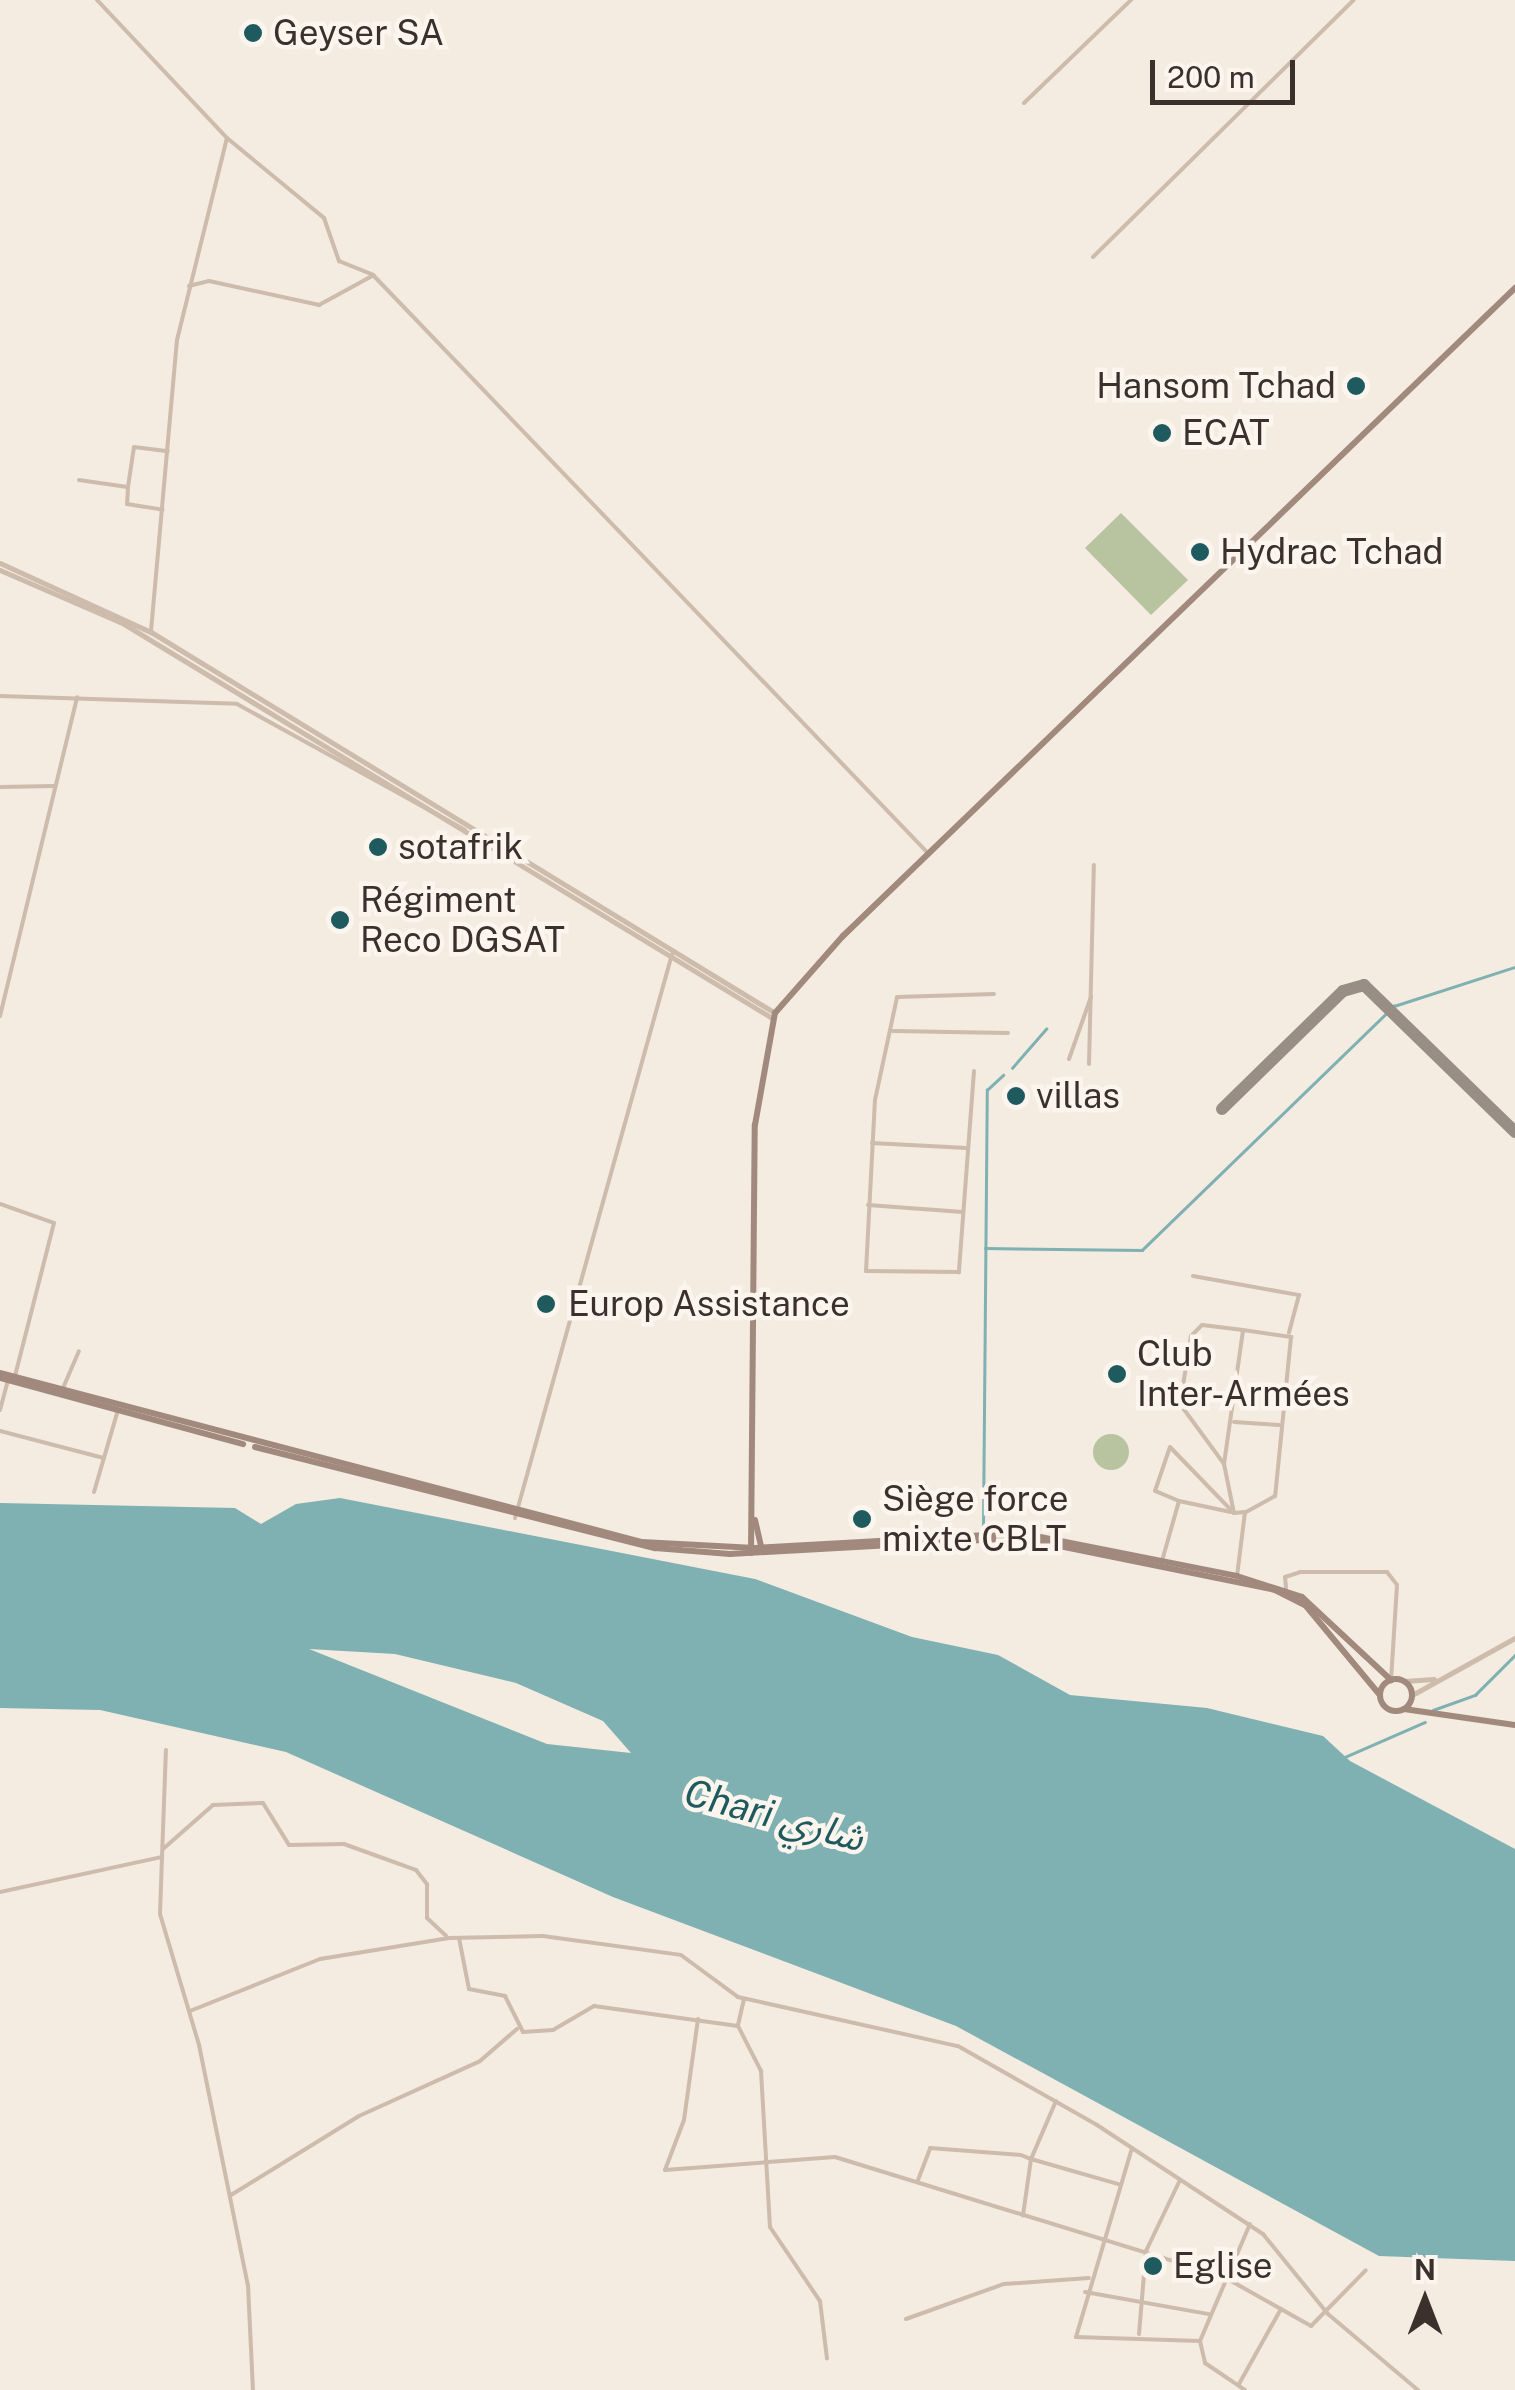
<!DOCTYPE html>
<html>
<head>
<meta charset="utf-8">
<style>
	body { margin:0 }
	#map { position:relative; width:1515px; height:2390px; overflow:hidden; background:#f4ebe1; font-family:"Public Sans","Noto Sans Arabic",sans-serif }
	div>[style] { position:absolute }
	.green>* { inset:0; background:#b8c4a0 }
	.round { border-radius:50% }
	.water>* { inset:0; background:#7fb0b2 }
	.stream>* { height:2.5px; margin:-1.25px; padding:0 1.25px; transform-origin:1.25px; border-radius:1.25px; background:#7fb0b2 }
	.taxiway>* { height:12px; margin:-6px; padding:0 6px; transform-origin:6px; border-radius:6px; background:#988e86 }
	.minor>* { height:4px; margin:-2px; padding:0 2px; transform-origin:2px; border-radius:2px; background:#cdbbac }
	.tertiary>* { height:5px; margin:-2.5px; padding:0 2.5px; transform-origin:2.5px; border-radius:2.5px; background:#cdbbac }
	.secondary>* { height:6px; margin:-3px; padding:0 3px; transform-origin:3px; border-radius:3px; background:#a18a7d }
	.secondary>.ring { margin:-3px; padding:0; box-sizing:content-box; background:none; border:6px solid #a18a7d; border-radius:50% }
	.dots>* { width:28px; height:28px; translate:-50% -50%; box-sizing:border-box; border:5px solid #fbf5ee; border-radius:50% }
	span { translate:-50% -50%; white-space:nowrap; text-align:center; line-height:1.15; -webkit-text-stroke:9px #fbf5ee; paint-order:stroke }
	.poi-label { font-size:35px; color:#3b302b }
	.left { translate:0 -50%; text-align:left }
	.right { translate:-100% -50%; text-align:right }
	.water-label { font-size:38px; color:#1f5a5e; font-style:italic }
	.north { position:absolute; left:1375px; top:2250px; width:100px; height:100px; -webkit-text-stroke:8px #fbf5ee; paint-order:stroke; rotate:0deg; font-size:28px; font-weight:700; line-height:40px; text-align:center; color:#3b302b }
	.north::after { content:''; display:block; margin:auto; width:35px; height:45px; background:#3b302b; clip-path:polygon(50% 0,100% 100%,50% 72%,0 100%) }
	.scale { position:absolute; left:1150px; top:60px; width:145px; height:45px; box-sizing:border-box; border:5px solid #3b302b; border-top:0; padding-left:12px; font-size:30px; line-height:35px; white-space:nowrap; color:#3b302b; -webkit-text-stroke:8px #fbf5ee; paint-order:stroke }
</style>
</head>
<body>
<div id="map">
	<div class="green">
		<div style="clip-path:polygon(1121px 513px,1188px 580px,1151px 615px,1085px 548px)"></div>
		<div class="round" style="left:1093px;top:1434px;width:36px;height:36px"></div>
	</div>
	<div class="water">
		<div style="clip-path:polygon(evenodd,340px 1498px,755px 1579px,912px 1637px,998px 1655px,1070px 1695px,1207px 1708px,1323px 1736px,1350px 1761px,1515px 1849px,1515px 2261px,1379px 2256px,956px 2026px,613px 1897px,286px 1752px,100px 1710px,0 1708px,0 1503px,235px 1508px,261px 1524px,296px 1504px,340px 1498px,309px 1649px,395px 1654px,516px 1683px,603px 1721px,631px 1753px,547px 1744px,309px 1649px)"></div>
	</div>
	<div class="stream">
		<div style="left:1012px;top:1068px;width:52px;rotate:-48.9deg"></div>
		<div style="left:985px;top:1248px;width:157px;rotate:0.7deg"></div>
		<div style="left:1142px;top:1250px;width:351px;rotate:-44.1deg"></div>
		<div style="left:1394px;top:1006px;width:127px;rotate:-17.9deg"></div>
		<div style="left:983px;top:1526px;width:436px;rotate:-89.5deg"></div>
		<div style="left:987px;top:1090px;width:22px;rotate:-43deg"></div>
		<div style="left:1433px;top:1710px;width:45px;rotate:-19.7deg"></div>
		<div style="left:1475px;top:1695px;width:57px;rotate:-45deg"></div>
		<div style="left:1345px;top:1757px;width:87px;rotate:-23.6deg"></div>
	</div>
	<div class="taxiway">
		<div style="left:1222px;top:1109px;width:169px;rotate:-44.3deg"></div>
		<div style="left:1343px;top:991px;width:22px;rotate:-16deg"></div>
		<div style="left:1364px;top:985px;width:211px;rotate:44.2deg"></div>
	</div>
	<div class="minor">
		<div style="left:97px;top:0;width:190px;rotate:46.7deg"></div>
		<div style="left:227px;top:138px;width:126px;rotate:39.5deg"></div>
		<div style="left:324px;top:218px;width:46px;rotate:70.8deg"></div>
		<div style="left:339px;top:261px;width:37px;rotate:22deg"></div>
		<div style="left:373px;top:275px;width:800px;rotate:46.17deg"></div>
		<div style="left:1024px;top:103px;width:149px;rotate:-43.9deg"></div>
		<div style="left:1093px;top:257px;width:366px;rotate:-44.6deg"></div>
		<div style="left:189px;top:286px;width:21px;rotate:-14deg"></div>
		<div style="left:209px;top:281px;width:113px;rotate:12.3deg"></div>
		<div style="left:319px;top:305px;width:60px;rotate:-28.7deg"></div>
		<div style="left:79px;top:480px;width:49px;rotate:8.1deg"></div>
		<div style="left:128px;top:487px;width:17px;rotate:93deg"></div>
		<div style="left:127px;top:504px;width:36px;rotate:9deg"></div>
		<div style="left:128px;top:487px;width:40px;rotate:-81.5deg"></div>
		<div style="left:134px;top:447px;width:34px;rotate:7deg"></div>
		<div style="left:151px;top:631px;width:292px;rotate:-84.9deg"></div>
		<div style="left:177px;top:340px;width:208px;rotate:-76.1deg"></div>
		<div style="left:0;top:696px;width:237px;rotate:1.9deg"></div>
		<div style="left:237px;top:704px;width:260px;rotate:28.9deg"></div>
		<div style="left:0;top:787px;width:54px;rotate:-1.1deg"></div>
		<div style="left:0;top:1016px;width:328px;rotate:-76.4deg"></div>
		<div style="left:893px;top:1031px;width:115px;rotate:1deg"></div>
		<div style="left:1069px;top:1059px;width:66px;rotate:-70.5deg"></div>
		<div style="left:1089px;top:1064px;width:199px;rotate:-88.6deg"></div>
		<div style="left:974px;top:1071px;width:202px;rotate:94.3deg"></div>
		<div style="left:959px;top:1272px;width:93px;rotate:-179.4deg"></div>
		<div style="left:866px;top:1271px;width:171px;rotate:-87deg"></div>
		<div style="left:875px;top:1100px;width:105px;rotate:-77.9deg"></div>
		<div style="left:897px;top:997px;width:97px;rotate:-1.8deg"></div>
		<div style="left:872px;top:1143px;width:95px;rotate:3deg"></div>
		<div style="left:0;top:1204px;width:57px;rotate:19.4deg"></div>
		<div style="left:54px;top:1223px;width:158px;rotate:104.3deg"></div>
		<div style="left:868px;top:1205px;width:95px;rotate:4.2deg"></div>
		<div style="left:1193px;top:1276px;width:108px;rotate:10.2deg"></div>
		<div style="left:1299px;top:1295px;width:39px;rotate:105deg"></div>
		<div style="left:1243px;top:1330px;width:49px;rotate:8.3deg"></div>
		<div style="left:1291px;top:1337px;width:160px;rotate:95.7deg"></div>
		<div style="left:1275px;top:1496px;width:33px;rotate:151deg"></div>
		<div style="left:63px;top:1388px;width:40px;rotate:-66.6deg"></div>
		<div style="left:0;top:1410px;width:31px;rotate:-75deg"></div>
		<div style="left:1234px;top:1422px;width:45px;rotate:3.8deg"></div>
		<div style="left:0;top:1431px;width:107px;rotate:14.6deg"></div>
		<div style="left:1224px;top:1464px;width:135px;rotate:-81.9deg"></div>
		<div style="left:1243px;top:1330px;width:41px;rotate:-173deg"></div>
		<div style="left:1202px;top:1325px;width:16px;rotate:135deg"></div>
		<div style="left:1191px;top:1336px;width:69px;rotate:99.2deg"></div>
		<div style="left:1180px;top:1404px;width:74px;rotate:53.7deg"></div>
		<div style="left:1224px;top:1464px;width:50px;rotate:78.5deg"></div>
		<div style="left:1234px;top:1513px;width:11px;rotate:-5deg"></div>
		<div style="left:1245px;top:1512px;width:64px;rotate:97.1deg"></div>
		<div style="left:94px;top:1492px;width:85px;rotate:-73.7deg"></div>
		<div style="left:1179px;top:1501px;width:26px;rotate:-157deg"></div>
		<div style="left:1155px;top:1491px;width:46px;rotate:-71.2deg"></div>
		<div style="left:1170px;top:1447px;width:92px;rotate:45.9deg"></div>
		<div style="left:515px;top:1518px;width:585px;rotate:-74.44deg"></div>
		<div style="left:1162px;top:1561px;width:62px;rotate:-74.2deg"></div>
		<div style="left:1179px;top:1501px;width:53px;rotate:11.9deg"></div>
		<div style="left:1286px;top:1588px;width:11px;rotate:-95deg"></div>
		<div style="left:1285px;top:1577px;width:16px;rotate:-18deg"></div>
		<div style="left:1300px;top:1572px;width:87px"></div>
		<div style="left:1387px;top:1572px;width:16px;rotate:52deg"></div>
		<div style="left:1397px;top:1585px;width:95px;rotate:93.6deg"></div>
		<div style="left:163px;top:1849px;width:67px;rotate:-41.3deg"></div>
		<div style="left:213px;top:1805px;width:50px;rotate:-2.3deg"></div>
		<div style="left:263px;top:1803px;width:49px;rotate:58.2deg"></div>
		<div style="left:289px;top:1845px;width:55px;rotate:-1deg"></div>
		<div style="left:344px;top:1844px;width:77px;rotate:19.9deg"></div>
		<div style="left:416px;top:1870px;width:18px;rotate:52deg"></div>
		<div style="left:427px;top:1884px;width:34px;rotate:90deg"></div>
		<div style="left:427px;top:1918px;width:26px;rotate:43deg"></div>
		<div style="left:162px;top:1857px;width:57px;rotate:92deg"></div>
		<div style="left:160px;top:1914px;width:137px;rotate:73.4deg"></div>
		<div style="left:199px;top:2045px;width:245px;rotate:78.5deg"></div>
		<div style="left:248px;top:2285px;width:105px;rotate:87.3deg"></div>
		<div style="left:0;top:1892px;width:166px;rotate:-12.2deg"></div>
		<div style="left:162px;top:1857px;width:107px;rotate:-87.9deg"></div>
		<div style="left:459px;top:1938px;width:52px;rotate:78.9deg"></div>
		<div style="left:469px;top:1989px;width:37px;rotate:11deg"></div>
		<div style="left:505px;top:1996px;width:40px;rotate:63.4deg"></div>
		<div style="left:523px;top:2032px;width:30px;rotate:-4deg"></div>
		<div style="left:553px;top:2030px;width:48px;rotate:-30.3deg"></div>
		<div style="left:594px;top:2006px;width:145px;rotate:7.9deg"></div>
		<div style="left:744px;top:1999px;width:28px;rotate:103deg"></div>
		<div style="left:738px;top:2026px;width:51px;rotate:62.9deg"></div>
		<div style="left:761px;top:2071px;width:156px;rotate:86.7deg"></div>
		<div style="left:770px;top:2227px;width:89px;rotate:56deg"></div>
		<div style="left:820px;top:2301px;width:58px;rotate:83.1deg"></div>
		<div style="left:190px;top:2011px;width:140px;rotate:-21.8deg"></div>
		<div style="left:320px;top:1959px;width:131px;rotate:-9.2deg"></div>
		<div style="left:449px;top:1938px;width:94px;rotate:-1.2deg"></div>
		<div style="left:543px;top:1936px;width:139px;rotate:7.8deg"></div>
		<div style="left:681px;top:1955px;width:71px;rotate:36.4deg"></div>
		<div style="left:738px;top:1997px;width:225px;rotate:12.6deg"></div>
		<div style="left:958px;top:2046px;width:160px;rotate:29.6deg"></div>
		<div style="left:1097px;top:2125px;width:199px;rotate:33.3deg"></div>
		<div style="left:1263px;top:2234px;width:103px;rotate:50.9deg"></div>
		<div style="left:1328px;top:2314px;width:118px;rotate:40.2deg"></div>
		<div style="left:698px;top:2019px;width:102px;rotate:97.9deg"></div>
		<div style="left:684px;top:2120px;width:53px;rotate:110.8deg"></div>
		<div style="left:665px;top:2170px;width:170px;rotate:-4.4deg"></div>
		<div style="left:835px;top:2157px;width:407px;rotate:17.1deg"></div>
		<div style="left:1224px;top:2277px;width:100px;rotate:29.4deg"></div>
		<div style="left:1311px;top:2326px;width:78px;rotate:-45.5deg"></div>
		<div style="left:1056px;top:2101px;width:63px;rotate:113.3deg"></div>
		<div style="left:1031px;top:2159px;width:91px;rotate:16deg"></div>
		<div style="left:1132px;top:2148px;width:197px;rotate:106.5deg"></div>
		<div style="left:1076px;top:2337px;width:124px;rotate:1.8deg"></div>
		<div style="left:1200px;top:2341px;width:127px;rotate:-66.9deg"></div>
		<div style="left:918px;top:2180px;width:34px;rotate:-69deg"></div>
		<div style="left:930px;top:2148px;width:91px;rotate:4.4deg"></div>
		<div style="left:1021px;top:2155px;width:11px;rotate:22deg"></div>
		<div style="left:1031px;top:2159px;width:57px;rotate:98.1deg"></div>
		<div style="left:231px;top:2195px;width:150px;rotate:-31.7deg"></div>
		<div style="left:359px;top:2116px;width:133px;rotate:-24.4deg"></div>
		<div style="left:480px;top:2061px;width:49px;rotate:-40.9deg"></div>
		<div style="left:1085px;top:2292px;width:126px;rotate:10.1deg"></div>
		<div style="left:906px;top:2319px;width:104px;rotate:-19.7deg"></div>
		<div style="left:1004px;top:2284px;width:85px;rotate:-4deg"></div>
		<div style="left:1139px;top:2334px;width:83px;rotate:-85.2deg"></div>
		<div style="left:1146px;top:2251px;width:79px;rotate:-64.4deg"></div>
		<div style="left:1200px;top:2341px;width:23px;rotate:77deg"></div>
		<div style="left:1205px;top:2363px;width:48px;rotate:34deg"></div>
		<div style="left:1239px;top:2384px;width:86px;rotate:-60.8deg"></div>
	</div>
	<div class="tertiary">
		<div style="left:0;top:563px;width:166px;rotate:24.6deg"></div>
		<div style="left:151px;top:632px;width:731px;rotate:31.41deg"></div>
		<div style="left:0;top:570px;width:135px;rotate:23.5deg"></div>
		<div style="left:124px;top:624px;width:758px;rotate:31.3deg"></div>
		<div style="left:1404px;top:1681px;width:30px;rotate:-4deg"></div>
		<div style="left:1412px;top:1695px;width:118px;rotate:-29deg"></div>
	</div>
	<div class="secondary">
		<div style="left:0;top:1373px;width:664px;rotate:14.75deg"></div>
		<div style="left:642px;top:1542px;width:113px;rotate:3deg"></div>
		<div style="left:755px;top:1548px;width:265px;rotate:-3.2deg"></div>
		<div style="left:1020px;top:1533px;width:221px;rotate:11.2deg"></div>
		<div style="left:1237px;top:1576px;width:68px;rotate:17.9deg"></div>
		<div style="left:1302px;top:1597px;width:122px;rotate:43deg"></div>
		<div style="left:0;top:1378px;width:252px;rotate:15.2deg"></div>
		<div style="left:255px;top:1447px;width:413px;rotate:14.2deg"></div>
		<div style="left:655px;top:1548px;width:75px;rotate:4.6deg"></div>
		<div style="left:730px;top:1554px;width:290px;rotate:-3.2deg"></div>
		<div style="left:1020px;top:1538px;width:260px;rotate:11.5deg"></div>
		<div style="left:1275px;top:1590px;width:35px;rotate:27deg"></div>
		<div style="left:1306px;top:1606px;width:114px;rotate:50.3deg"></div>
		<div style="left:755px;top:1520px;width:32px;rotate:77deg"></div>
		<div style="left:751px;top:1553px;width:428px;rotate:-89.5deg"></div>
		<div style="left:755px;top:1125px;width:114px;rotate:-79.9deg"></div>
		<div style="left:775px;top:1013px;width:103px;rotate:-48.6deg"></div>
		<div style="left:843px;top:936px;width:934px;rotate:-43.96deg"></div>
		<div class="ring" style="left:1380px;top:1679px;width:26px;height:26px"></div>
		<div style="left:1404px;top:1709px;width:112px;rotate:8.2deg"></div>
	</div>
	<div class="dots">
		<div style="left:253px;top:33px;background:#1f5a5e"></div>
		<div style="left:1356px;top:386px;background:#1f5a5e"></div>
		<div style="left:1162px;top:433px;background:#1f5a5e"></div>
		<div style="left:1200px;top:552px;background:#1f5a5e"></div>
		<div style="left:378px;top:847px;background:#1f5a5e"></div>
		<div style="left:340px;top:920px;background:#1f5a5e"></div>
		<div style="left:1016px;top:1096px;background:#1f5a5e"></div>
		<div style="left:546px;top:1304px;background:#1f5a5e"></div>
		<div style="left:1117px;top:1374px;background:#1f5a5e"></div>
		<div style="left:862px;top:1519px;background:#1f5a5e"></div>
		<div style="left:1153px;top:2266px;background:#1f5a5e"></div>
	</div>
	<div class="poi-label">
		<span class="left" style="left:273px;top:33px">Geyser SA</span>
		<span class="right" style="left:1336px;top:386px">Hansom Tchad</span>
		<span class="left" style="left:1182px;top:433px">ECAT</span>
		<span class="left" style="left:1220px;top:552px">Hydrac Tchad</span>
		<span class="left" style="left:398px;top:847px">sotafrik</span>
		<span class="left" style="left:360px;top:920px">Régiment<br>Reco DGSAT</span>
		<span class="left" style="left:1036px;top:1096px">villas</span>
		<span class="left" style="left:568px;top:1304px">Europ Assistance</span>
		<span class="left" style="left:1137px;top:1374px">Club<br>Inter-Armées</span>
		<span class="left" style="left:882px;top:1519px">Siège force<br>mixte CBLT</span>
		<span class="left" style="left:1173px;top:2266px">Eglise</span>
	</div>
	<div class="water-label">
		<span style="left:774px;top:1815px;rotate:15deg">Chari شاري</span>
	</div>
	<div class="north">N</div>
	<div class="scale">200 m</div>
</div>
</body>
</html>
